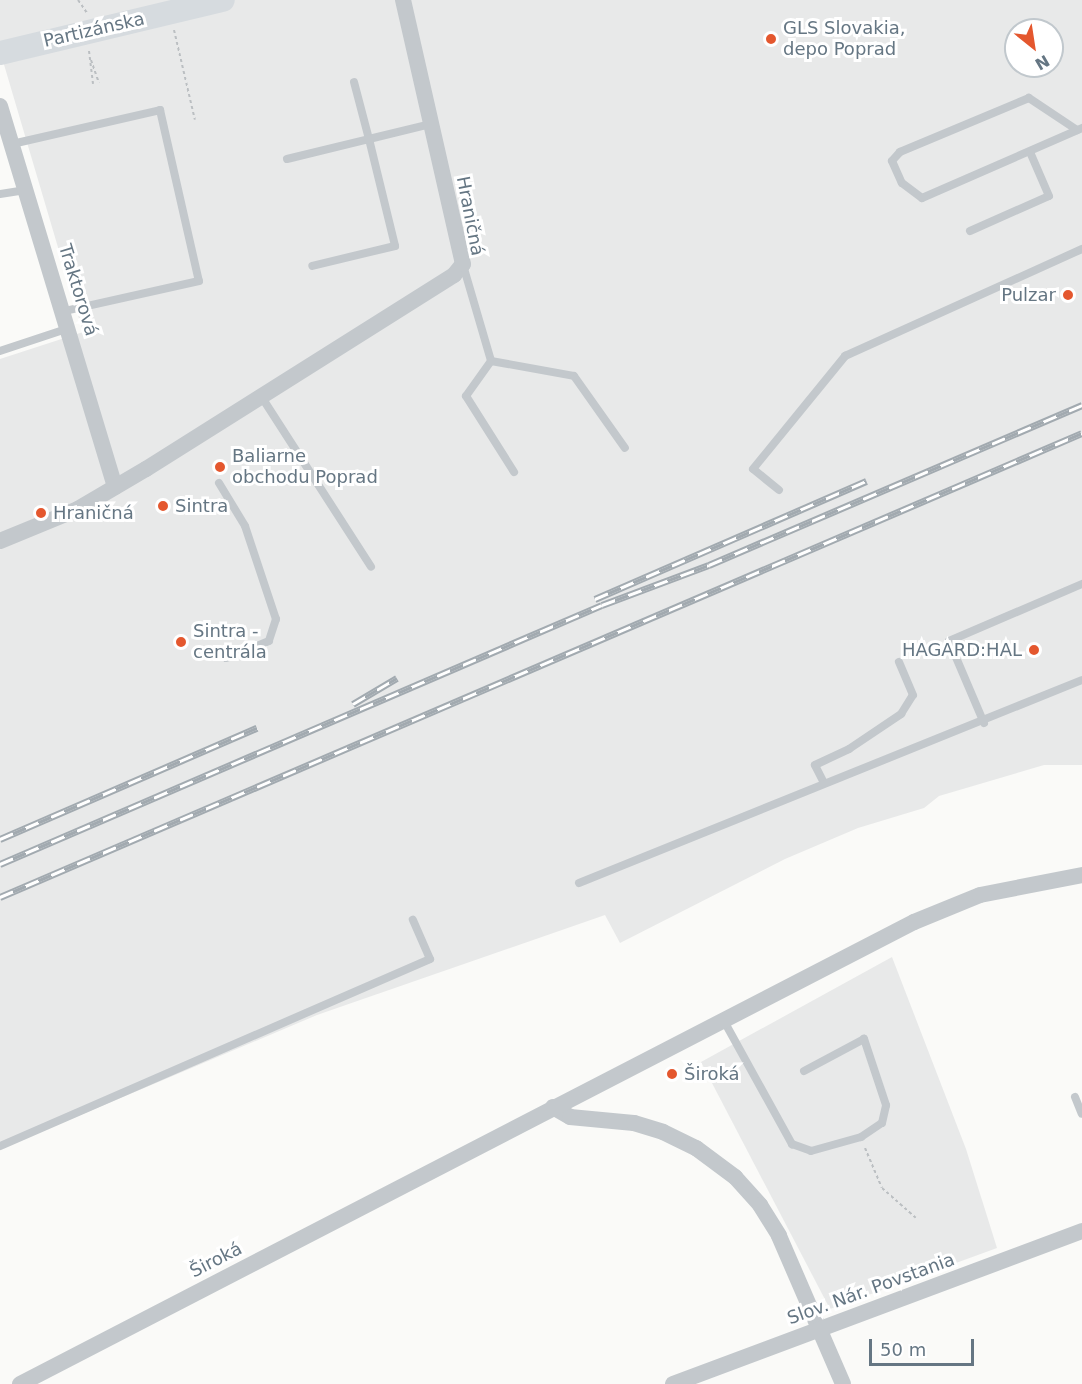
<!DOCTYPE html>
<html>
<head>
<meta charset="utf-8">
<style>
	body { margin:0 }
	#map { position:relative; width:1082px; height:1384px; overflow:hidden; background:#fafaf8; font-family:"DejaVu Sans",sans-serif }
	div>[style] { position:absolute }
	.built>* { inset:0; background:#e8e9e9 }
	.path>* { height:2px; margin-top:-1px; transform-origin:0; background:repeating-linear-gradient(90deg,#bbbfc2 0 3px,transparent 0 6px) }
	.lane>* { height:8px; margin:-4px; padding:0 4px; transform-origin:4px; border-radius:4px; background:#c3c8cc }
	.street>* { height:16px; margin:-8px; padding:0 8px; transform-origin:8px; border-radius:8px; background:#c3c8cc }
	.secondary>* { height:24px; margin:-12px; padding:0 12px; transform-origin:12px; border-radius:12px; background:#d6dbdf }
	.rail>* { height:7px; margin-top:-3.5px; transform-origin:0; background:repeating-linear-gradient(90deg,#fff 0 14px,#a2aab0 0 28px); box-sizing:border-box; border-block:2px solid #a2aab0 }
	.dots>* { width:16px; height:16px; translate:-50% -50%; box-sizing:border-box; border:3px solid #fff; border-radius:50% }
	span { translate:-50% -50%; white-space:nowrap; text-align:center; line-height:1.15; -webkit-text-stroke:6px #fff; paint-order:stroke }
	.poi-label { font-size:18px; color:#657683 }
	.left { translate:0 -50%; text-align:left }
	.right { translate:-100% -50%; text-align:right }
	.street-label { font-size:18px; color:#657683 }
	.north { position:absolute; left:1004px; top:18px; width:60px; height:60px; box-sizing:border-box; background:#fff; border:2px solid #c1c8cd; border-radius:50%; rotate:150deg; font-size:16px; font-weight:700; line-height:24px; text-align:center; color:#657683 }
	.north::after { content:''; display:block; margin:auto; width:21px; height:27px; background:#e4572e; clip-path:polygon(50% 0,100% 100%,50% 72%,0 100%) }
	.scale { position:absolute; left:869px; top:1339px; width:105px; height:27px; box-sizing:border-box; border:3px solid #657683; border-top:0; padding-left:8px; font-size:18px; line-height:21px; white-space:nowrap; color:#657683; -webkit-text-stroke:4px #fff; paint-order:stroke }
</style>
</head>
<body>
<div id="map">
	<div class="built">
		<div style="clip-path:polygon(evenodd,0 0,1082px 0,1082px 765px,1044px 765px,939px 796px,924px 808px,858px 828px,785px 859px,620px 943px,605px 915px,317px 1015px,0 1149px,0 359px,83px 332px,0 51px,0 0,1016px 30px,1052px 30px,1052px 66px,1016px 66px,1016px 30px)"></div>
		<div style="clip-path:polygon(892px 957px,966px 1149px,997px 1248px,830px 1309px,701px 1062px)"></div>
	</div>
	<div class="path">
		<div style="left:78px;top:0;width:16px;rotate:55deg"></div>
		<div style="left:174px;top:30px;width:92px;rotate:76.9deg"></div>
		<div style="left:89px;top:51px;width:33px;rotate:83deg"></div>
		<div style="left:91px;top:60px;width:24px;rotate:71deg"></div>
		<div style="left:865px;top:1148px;width:43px;rotate:67deg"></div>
		<div style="left:882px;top:1188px;width:45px;rotate:41.4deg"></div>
	</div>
	<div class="lane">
		<div style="left:354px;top:82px;width:59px;rotate:75.3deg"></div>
		<div style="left:369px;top:139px;width:64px;rotate:-13.6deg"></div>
		<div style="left:1077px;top:130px;width:58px;rotate:-146.3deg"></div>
		<div style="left:1029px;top:98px;width:140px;rotate:157.3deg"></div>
		<div style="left:900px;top:152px;width:12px;rotate:132deg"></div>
		<div style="left:892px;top:161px;width:24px;rotate:66deg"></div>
		<div style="left:902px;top:183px;width:25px;rotate:37deg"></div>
		<div style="left:922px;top:198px;width:175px;rotate:-23.6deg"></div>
		<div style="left:12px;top:144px;width:152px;rotate:-12.9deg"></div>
		<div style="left:160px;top:110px;width:175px;rotate:77.2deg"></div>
		<div style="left:199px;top:281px;width:137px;rotate:167.4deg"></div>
		<div style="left:287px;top:159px;width:84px;rotate:-13.7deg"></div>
		<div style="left:369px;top:139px;width:110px;rotate:76.3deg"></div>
		<div style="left:395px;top:246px;width:85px;rotate:166.5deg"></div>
		<div style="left:0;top:194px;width:26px;rotate:-9deg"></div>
		<div style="left:970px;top:231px;width:86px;rotate:-23.9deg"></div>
		<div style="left:1049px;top:196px;width:48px;rotate:-113.4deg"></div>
		<div style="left:463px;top:265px;width:100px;rotate:73.7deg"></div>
		<div style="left:491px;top:361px;width:84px;rotate:10.2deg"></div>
		<div style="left:574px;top:376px;width:88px;rotate:54.7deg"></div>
		<div style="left:0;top:351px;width:73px;rotate:-18.4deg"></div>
		<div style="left:491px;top:361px;width:43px;rotate:125.5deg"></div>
		<div style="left:466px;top:396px;width:90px;rotate:57.7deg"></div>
		<div style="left:261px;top:396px;width:203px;rotate:57.2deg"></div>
		<div style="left:219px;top:483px;width:50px;rotate:58.8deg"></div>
		<div style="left:245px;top:526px;width:98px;rotate:71.6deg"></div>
		<div style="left:276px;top:619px;width:23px;rotate:108deg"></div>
		<div style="left:269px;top:641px;width:46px;rotate:158.4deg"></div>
		<div style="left:779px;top:490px;width:33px;rotate:-141deg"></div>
		<div style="left:753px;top:469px;width:146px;rotate:-50.8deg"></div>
		<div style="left:845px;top:356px;width:260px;rotate:-24.3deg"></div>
		<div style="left:984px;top:723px;width:89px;rotate:-113.1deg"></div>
		<div style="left:949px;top:641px;width:145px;rotate:-23.2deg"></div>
		<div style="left:824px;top:783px;width:20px;rotate:-117deg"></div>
		<div style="left:815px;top:765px;width:38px;rotate:-25deg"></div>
		<div style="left:849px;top:749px;width:63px;rotate:-33.9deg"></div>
		<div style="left:901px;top:714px;width:22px;rotate:-58deg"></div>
		<div style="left:913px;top:695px;width:36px;rotate:-113deg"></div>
		<div style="left:579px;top:883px;width:542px;rotate:-21.98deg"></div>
		<div style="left:724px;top:1021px;width:141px;rotate:61.1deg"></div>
		<div style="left:792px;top:1144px;width:20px;rotate:20deg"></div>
		<div style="left:811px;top:1151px;width:52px;rotate:-15.6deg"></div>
		<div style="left:861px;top:1137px;width:25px;rotate:-34deg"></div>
		<div style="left:882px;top:1123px;width:18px;rotate:-77deg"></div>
		<div style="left:886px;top:1105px;width:70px;rotate:-108.4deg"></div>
		<div style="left:864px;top:1039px;width:68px;rotate:151.9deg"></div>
		<div style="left:1075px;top:1097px;width:18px;rotate:68deg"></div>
		<div style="left:0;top:1146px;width:469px;rotate:-23.5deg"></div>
		<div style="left:430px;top:959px;width:43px;rotate:-113.6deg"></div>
	</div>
	<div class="street">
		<div style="left:0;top:106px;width:398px;rotate:73.2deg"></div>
		<div style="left:0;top:541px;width:84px;rotate:-22.3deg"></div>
		<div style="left:78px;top:509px;width:79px;rotate:-30.5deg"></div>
		<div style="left:146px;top:469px;width:364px;rotate:-32.2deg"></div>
		<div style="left:454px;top:275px;width:14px;rotate:-51deg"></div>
		<div style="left:463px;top:264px;width:271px;rotate:-102.8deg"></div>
		<div style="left:553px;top:1107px;width:20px;rotate:30deg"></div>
		<div style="left:570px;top:1117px;width:64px;rotate:5.4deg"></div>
		<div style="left:634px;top:1123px;width:30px;rotate:17deg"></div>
		<div style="left:663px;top:1132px;width:37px;rotate:26deg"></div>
		<div style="left:696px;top:1148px;width:49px;rotate:36.6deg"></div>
		<div style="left:735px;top:1177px;width:38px;rotate:48deg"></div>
		<div style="left:760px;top:1205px;width:36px;rotate:58deg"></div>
		<div style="left:779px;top:1236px;width:161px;rotate:66.6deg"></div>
		<div style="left:20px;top:1384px;width:1006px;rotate:-27.33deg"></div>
		<div style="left:914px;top:922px;width:71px;rotate:-22.2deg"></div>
		<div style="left:980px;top:895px;width:104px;rotate:-11.1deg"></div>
		<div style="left:673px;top:1384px;width:437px;rotate:-20.5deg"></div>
	</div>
	<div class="secondary">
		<div style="left:0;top:53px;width:229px;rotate:-13.4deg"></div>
	</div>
	<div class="rail">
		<div style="left:595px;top:599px;width:296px;rotate:-23.5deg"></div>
		<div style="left:353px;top:704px;width:51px;rotate:-30.6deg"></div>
		<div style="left:0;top:839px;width:280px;rotate:-23.4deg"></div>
		<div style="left:0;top:864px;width:655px;rotate:-23.28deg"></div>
		<div style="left:602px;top:605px;width:114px;rotate:-20.5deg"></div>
		<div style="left:709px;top:565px;width:406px;rotate:-23.2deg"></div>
		<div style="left:0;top:897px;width:1177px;rotate:-23.21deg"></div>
	</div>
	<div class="dots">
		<div style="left:771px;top:39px;background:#e4572e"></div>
		<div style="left:1068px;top:295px;background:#e4572e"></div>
		<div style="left:220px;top:467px;background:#e4572e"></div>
		<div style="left:163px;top:506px;background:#e4572e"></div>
		<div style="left:41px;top:513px;background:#e4572e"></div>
		<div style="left:181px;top:642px;background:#e4572e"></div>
		<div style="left:1034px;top:650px;background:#e4572e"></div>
		<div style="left:672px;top:1074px;background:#e4572e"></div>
	</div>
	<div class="poi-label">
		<span class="left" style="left:783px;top:39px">GLS Slovakia,<br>depo Poprad</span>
		<span class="right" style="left:1056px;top:295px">Pulzar</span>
		<span class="left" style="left:232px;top:467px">Baliarne<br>obchodu Poprad</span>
		<span class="left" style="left:175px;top:506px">Sintra</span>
		<span class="left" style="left:53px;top:513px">Hraničná</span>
		<span class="left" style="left:193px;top:642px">Sintra -<br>centrála</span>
		<span class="right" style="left:1022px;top:650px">HAGARD:HAL</span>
		<span class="left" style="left:684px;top:1074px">Široká</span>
	</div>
	<div class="street-label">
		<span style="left:94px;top:30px;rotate:-13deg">Partizánska</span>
		<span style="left:470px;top:216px;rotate:79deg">Hraničná</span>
		<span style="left:78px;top:290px;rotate:73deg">Traktorová</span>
		<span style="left:216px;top:1260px;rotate:-27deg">Široká</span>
		<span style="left:871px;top:1289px;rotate:-20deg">Slov. Nár. Povstania</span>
	</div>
	<div class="north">N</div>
	<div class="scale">50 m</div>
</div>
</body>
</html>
